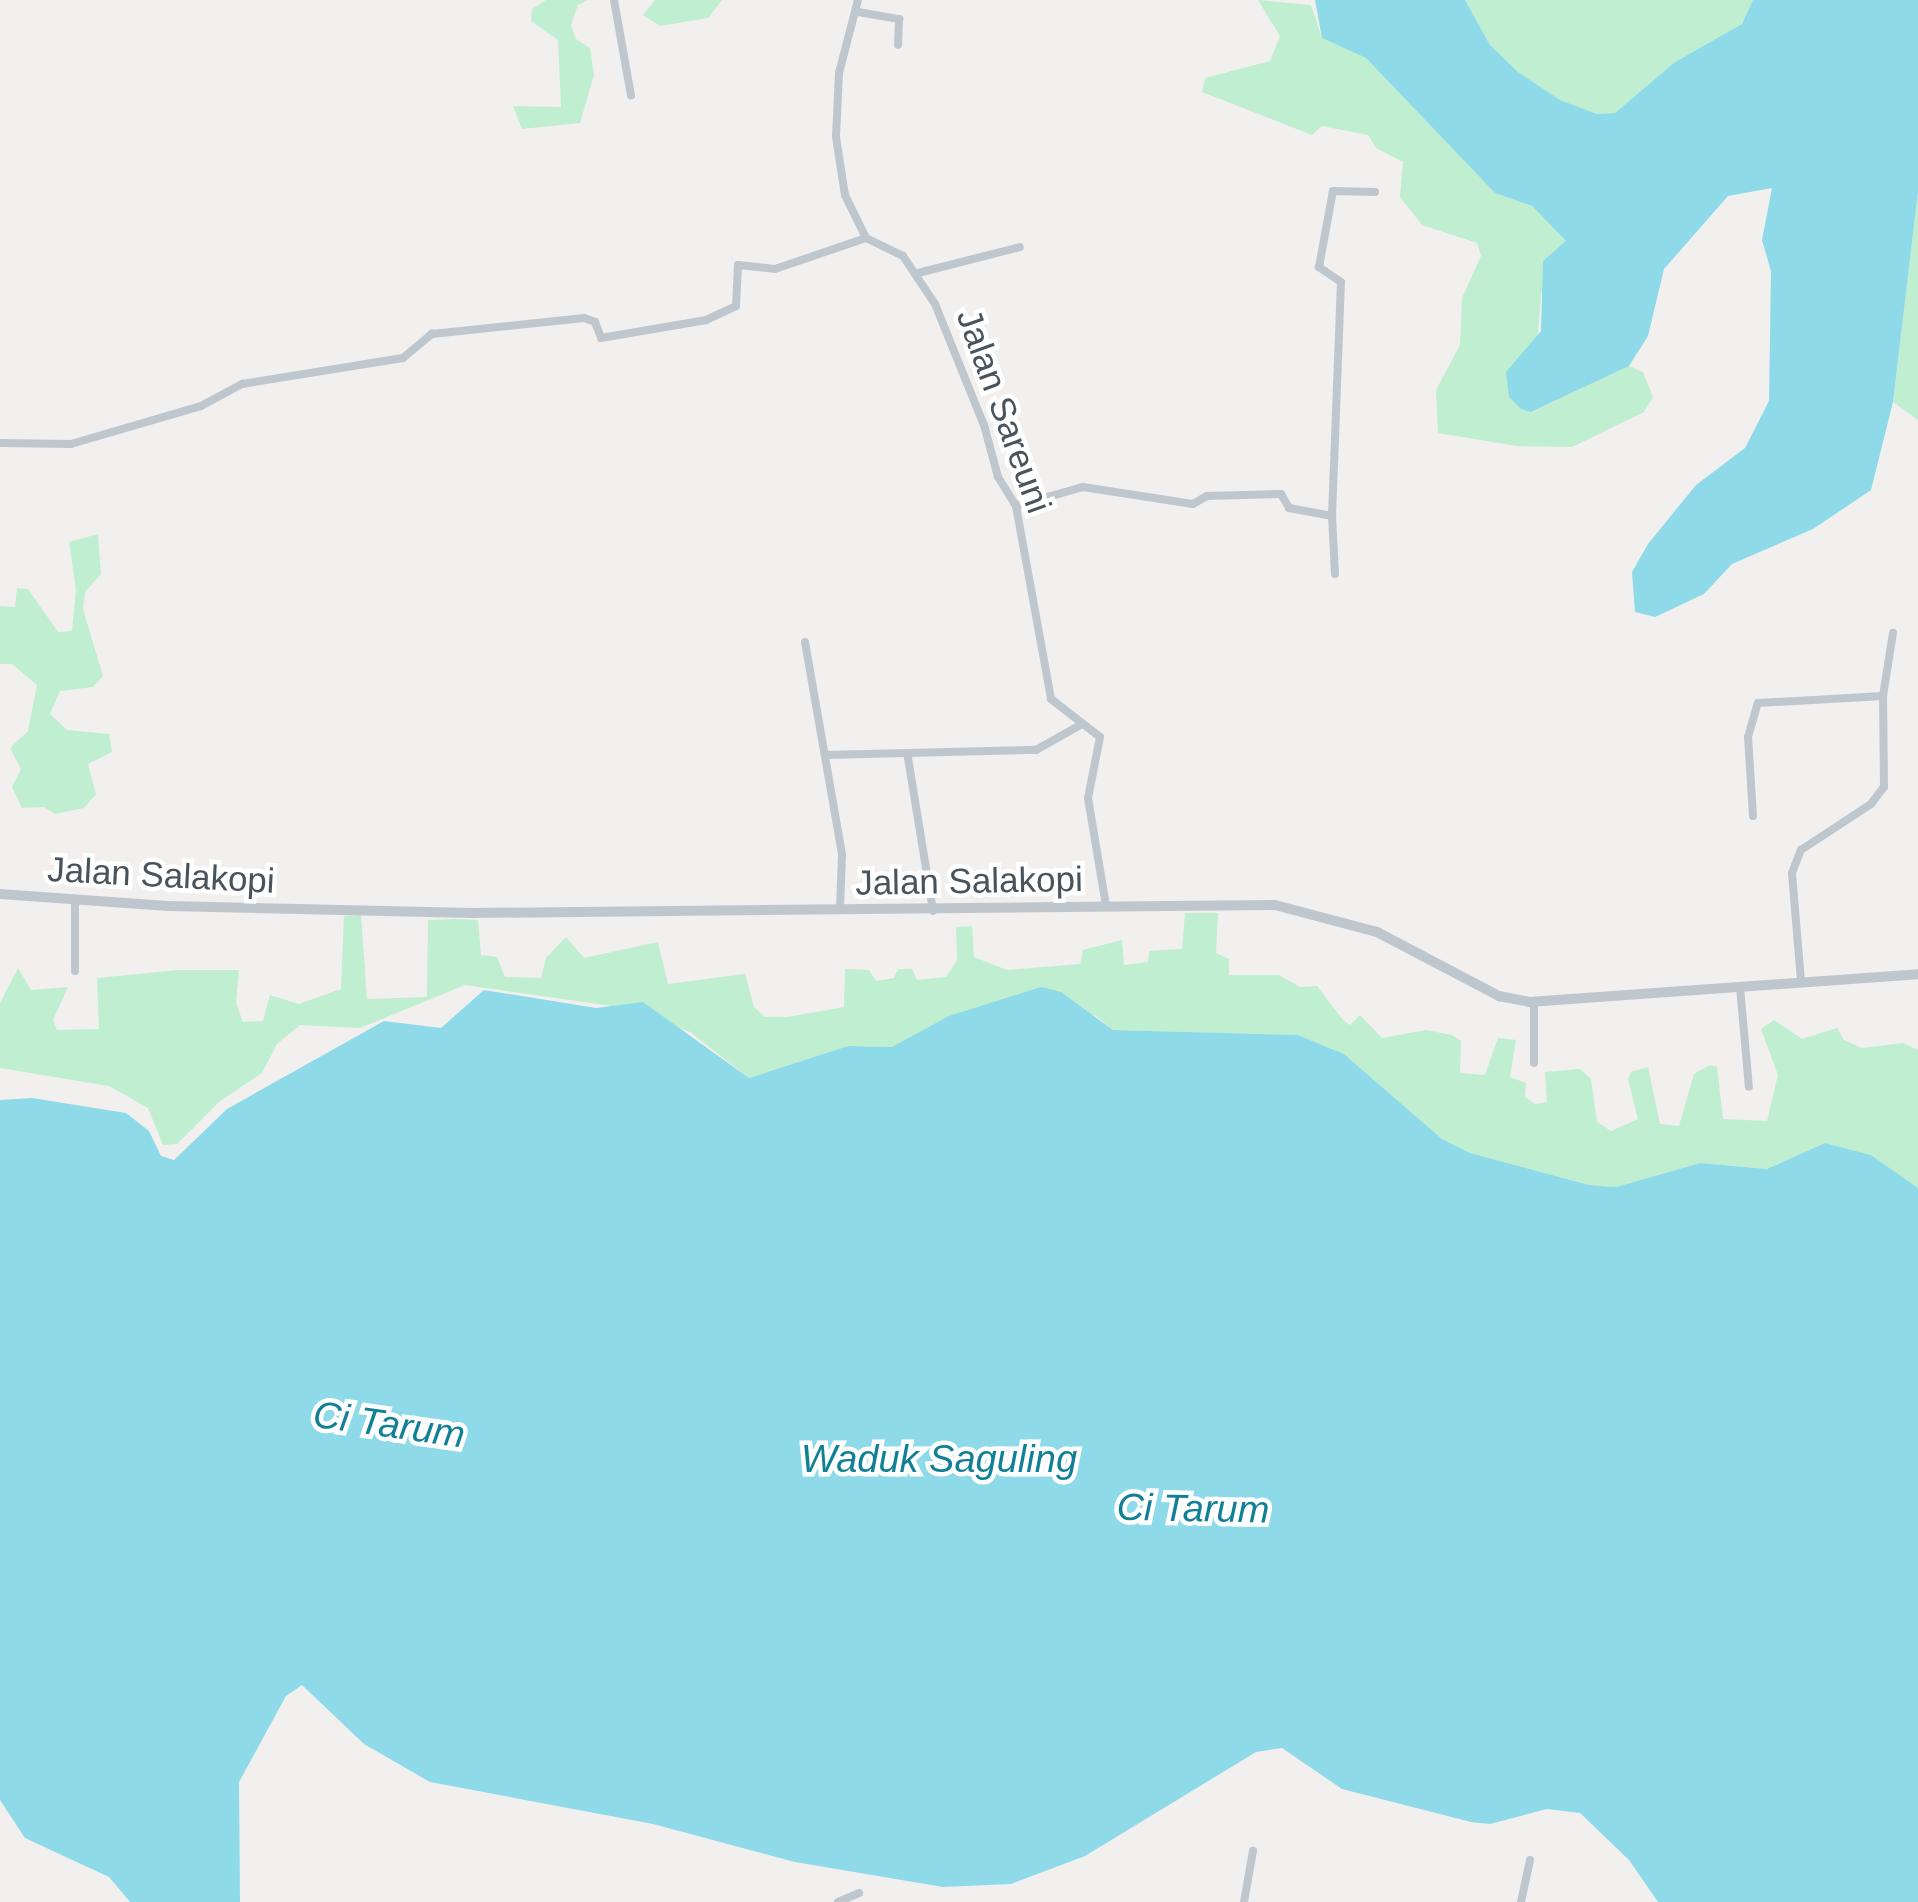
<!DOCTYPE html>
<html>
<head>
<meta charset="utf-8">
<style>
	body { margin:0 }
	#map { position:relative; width:1918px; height:1902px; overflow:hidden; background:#f2efef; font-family:Arial,sans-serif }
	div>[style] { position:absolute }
	.green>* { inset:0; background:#bfeed0 }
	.water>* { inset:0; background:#8edae9 }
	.minor>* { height:8px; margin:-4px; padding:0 4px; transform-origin:4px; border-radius:4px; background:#bec7ce }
	.tertiary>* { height:10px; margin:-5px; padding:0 5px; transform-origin:5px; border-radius:5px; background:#bec7ce }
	span { translate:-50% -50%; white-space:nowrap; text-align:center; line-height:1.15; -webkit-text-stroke:9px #fff; paint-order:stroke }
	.street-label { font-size:35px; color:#48535c }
	.water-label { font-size:38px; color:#118097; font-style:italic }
</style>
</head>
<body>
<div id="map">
	<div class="green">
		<div style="clip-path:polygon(546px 0,588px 0,578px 5px,571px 25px,576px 39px,590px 48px,594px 75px,580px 123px,522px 129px,513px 106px,561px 107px,558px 40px,531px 21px,532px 9px)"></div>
		<div style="clip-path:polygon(655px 0,722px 0,708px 18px,660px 26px,643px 15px)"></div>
		<div style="clip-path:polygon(1258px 0,1311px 5px,1322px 38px,1366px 58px,1495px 193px,1532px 206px,1567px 242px,1541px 295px,1532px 412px,1629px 366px,1643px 372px,1653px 397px,1644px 412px,1572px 447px,1517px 446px,1438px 433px,1436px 390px,1460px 345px,1462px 298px,1481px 256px,1477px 243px,1422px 225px,1400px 197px,1403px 162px,1376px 148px,1368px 135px,1322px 126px,1312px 135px,1202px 92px,1205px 78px,1270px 61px,1280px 36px)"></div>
		<div style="clip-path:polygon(1465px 0,1753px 0,1753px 4px,1742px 24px,1675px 62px,1615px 113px,1597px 114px,1560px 100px,1518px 72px,1490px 45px)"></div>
		<div style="clip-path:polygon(1918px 192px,1918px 420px,1893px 402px)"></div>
		<div style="clip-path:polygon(98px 534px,101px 574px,85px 592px,83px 609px,103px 676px,93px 687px,60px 691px,50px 714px,67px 730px,109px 734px,112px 752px,88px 764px,96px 794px,84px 808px,55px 814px,44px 807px,22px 808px,12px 787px,21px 769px,10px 748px,28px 731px,37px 685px,12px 664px,0 664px,0 606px,15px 607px,17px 588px,28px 589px,58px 632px,72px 631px,76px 590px,69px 542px)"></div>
		<div style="clip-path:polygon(1185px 913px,1218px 913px,1216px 953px,1229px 959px,1229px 975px,1279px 975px,1300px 987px,1317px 986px,1343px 1020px,1350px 1025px,1360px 1015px,1382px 1038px,1426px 1030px,1452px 1035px,1461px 1041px,1460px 1073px,1485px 1075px,1498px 1038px,1516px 1040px,1510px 1077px,1526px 1083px,1525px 1097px,1535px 1104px,1547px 1102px,1545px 1072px,1580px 1069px,1591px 1079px,1597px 1122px,1611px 1131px,1638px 1119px,1628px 1079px,1631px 1072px,1648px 1067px,1660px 1124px,1679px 1126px,1694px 1074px,1710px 1065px,1717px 1067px,1723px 1119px,1767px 1121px,1778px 1075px,1761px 1029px,1774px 1020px,1802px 1039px,1837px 1028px,1844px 1040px,1862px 1048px,1903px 1043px,1918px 1050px,1918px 1188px,1871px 1155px,1825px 1143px,1767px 1169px,1700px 1163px,1616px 1187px,1589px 1185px,1470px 1153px,1442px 1139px,1344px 1054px,1298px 1035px,1113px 1030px,1095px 1015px,892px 1047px,848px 1046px,749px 1078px,690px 1032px,619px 1007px,465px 985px,360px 1028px,300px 1025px,277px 1044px,262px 1073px,220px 1101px,177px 1144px,163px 1145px,148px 1108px,109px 1086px,0 1068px,0 1003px,18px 968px,31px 990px,68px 987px,53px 1020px,57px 1030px,99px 1029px,97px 978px,179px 970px,239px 970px,236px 1003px,243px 1022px,263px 1021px,270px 995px,299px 1004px,341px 989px,344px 916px,361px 915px,367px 999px,427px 997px,428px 920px,459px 919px,478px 920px,481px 955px,497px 957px,505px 977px,541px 978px,546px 958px,566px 937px,584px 958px,658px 942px,668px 984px,745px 974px,754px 1007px,765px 1017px,788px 1017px,844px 1007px,845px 969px,869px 970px,876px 981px,894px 978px,898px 969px,912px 969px,917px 980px,946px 977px,957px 960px,956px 927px,972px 926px,974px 957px,1007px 970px,1080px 964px,1083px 950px,1122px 940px,1124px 965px,1148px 962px,1149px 951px,1182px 949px)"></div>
	</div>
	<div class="water">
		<div style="clip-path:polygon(1315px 0,1465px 0,1490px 45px,1518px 72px,1560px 100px,1597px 114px,1615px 113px,1675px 62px,1742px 24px,1753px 0,1918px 0,1918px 192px,1893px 402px,1871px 490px,1813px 529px,1732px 564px,1704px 594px,1655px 617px,1635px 612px,1632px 572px,1648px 544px,1696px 485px,1745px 448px,1769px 401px,1771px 271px,1762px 240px,1772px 188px,1728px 196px,1664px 269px,1648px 336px,1629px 366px,1531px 412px,1521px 409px,1509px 397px,1506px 372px,1541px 331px,1543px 261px,1566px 241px,1532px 206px,1495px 193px,1366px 58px,1322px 38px)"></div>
		<div style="clip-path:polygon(1041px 987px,1061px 992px,1113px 1030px,1298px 1035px,1344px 1054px,1442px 1139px,1470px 1153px,1589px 1185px,1616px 1187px,1700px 1163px,1767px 1169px,1825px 1143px,1871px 1155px,1918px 1188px,1918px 1902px,1658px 1902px,1629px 1860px,1580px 1813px,1547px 1809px,1490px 1824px,1471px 1822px,1342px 1789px,1282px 1748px,1256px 1752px,1085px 1856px,1011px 1884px,943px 1887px,795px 1862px,653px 1824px,430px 1782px,364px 1744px,302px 1685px,286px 1696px,239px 1782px,240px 1902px,130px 1902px,109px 1877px,25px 1838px,0 1800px,0 1100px,32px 1098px,126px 1113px,149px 1131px,161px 1156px,174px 1160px,227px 1109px,384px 1021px,441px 1028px,484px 990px,596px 1008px,643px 1002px,749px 1078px,848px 1046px,892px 1047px,949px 1016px)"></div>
	</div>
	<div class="minor">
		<div style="left:614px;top:0;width:97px;rotate:79.9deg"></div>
		<div style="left:858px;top:0;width:75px;rotate:104.6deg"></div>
		<div style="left:839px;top:73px;width:64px;rotate:92.7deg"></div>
		<div style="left:836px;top:137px;width:59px;rotate:81.2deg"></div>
		<div style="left:845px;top:195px;width:48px;rotate:64deg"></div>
		<div style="left:858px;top:12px;width:42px;rotate:9.7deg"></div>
		<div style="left:899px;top:19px;width:26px;rotate:92deg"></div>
		<div style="left:866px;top:238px;width:41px;rotate:25.9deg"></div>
		<div style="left:903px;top:256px;width:58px;rotate:56.3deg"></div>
		<div style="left:935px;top:304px;width:131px;rotate:68deg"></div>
		<div style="left:984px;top:425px;width:54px;rotate:74.9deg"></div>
		<div style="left:998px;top:477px;width:34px;rotate:58deg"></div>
		<div style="left:1016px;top:506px;width:196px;rotate:79.7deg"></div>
		<div style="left:1051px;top:699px;width:62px;rotate:37.8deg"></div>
		<div style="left:1100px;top:737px;width:62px;rotate:101.1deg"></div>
		<div style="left:1088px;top:798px;width:109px;rotate:80.5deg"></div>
		<div style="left:918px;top:273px;width:105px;rotate:-14.3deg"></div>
		<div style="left:0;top:443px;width:71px;rotate:0.8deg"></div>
		<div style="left:71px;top:444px;width:135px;rotate:-16.3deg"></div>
		<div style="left:201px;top:406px;width:47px;rotate:-28.2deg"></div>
		<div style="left:242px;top:384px;width:163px;rotate:-9.2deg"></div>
		<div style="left:403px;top:358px;width:38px;rotate:-40deg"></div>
		<div style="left:432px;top:334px;width:153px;rotate:-6deg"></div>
		<div style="left:584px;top:318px;width:12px;rotate:20deg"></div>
		<div style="left:595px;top:322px;width:17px;rotate:69deg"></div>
		<div style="left:601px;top:338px;width:107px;rotate:-9.7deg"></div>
		<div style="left:706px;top:320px;width:33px;rotate:-25deg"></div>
		<div style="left:736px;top:306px;width:41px;rotate:-87.2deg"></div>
		<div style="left:738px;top:265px;width:37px;rotate:6deg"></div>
		<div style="left:775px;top:269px;width:96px;rotate:-18.8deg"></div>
		<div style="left:1016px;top:506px;width:70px;rotate:-15.8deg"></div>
		<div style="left:1083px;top:487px;width:111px;rotate:8.8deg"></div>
		<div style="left:1193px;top:504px;width:16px;rotate:-30deg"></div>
		<div style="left:1207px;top:496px;width:74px;rotate:-1.5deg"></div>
		<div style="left:1281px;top:494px;width:16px;rotate:60deg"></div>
		<div style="left:1289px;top:508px;width:44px;rotate:10.5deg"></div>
		<div style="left:1332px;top:516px;width:58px;rotate:87deg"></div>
		<div style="left:1332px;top:516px;width:234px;rotate:-87.8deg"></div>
		<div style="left:1341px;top:282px;width:27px;rotate:-146deg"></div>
		<div style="left:1319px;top:267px;width:77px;rotate:-79.6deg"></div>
		<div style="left:1333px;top:191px;width:42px;rotate:1.4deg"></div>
		<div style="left:805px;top:642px;width:216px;rotate:80.1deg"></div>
		<div style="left:842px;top:855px;width:55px;rotate:92.1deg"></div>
		<div style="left:825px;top:755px;width:211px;rotate:-1.4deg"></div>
		<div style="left:1036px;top:750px;width:53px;rotate:-29.5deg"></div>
		<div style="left:908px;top:758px;width:155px;rotate:80.7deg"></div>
		<div style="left:1753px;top:816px;width:79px;rotate:-93.6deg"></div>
		<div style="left:1748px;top:737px;width:35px;rotate:-74deg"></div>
		<div style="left:1758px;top:703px;width:125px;rotate:-3.2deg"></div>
		<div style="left:75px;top:900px;width:71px;rotate:90deg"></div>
		<div style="left:1801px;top:981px;width:108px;rotate:-94.8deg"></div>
		<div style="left:1792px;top:873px;width:25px;rotate:-69deg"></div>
		<div style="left:1801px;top:850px;width:84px;rotate:-33.3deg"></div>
		<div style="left:1871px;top:804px;width:21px;rotate:-53deg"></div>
		<div style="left:1884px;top:787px;width:91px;rotate:-90.6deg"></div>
		<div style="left:1883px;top:696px;width:64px;rotate:-81deg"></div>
		<div style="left:1740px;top:987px;width:100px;rotate:84.9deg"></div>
		<div style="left:1534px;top:1063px;width:61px;rotate:-90deg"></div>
		<div style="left:838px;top:1902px;width:23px;rotate:-23deg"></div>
		<div style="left:1244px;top:1902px;width:52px;rotate:-80deg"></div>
		<div style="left:1521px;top:1902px;width:43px;rotate:-77.9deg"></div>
	</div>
	<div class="tertiary">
		<div style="left:0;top:894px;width:168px;rotate:4.1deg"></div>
		<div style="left:168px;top:906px;width:304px;rotate:1.3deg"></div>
		<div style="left:472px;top:913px;width:803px;rotate:-0.57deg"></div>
		<div style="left:1275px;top:905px;width:106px;rotate:14.8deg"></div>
		<div style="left:1377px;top:932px;width:138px;rotate:27.7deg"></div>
		<div style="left:1499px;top:996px;width:31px;rotate:11deg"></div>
		<div style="left:1529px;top:1002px;width:390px;rotate:-4.1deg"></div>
	</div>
	<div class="street-label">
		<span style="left:1004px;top:411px;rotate:70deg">Jalan Sareuni</span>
		<span style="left:161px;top:875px;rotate:3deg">Jalan Salakopi</span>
		<span style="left:969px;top:881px;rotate:-1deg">Jalan Salakopi</span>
	</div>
	<div class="water-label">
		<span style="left:389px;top:1425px;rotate:8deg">Ci Tarum</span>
		<span style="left:939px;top:1460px">Waduk Saguling</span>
		<span style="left:1193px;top:1509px;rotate:1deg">Ci Tarum</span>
	</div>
</div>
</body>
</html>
